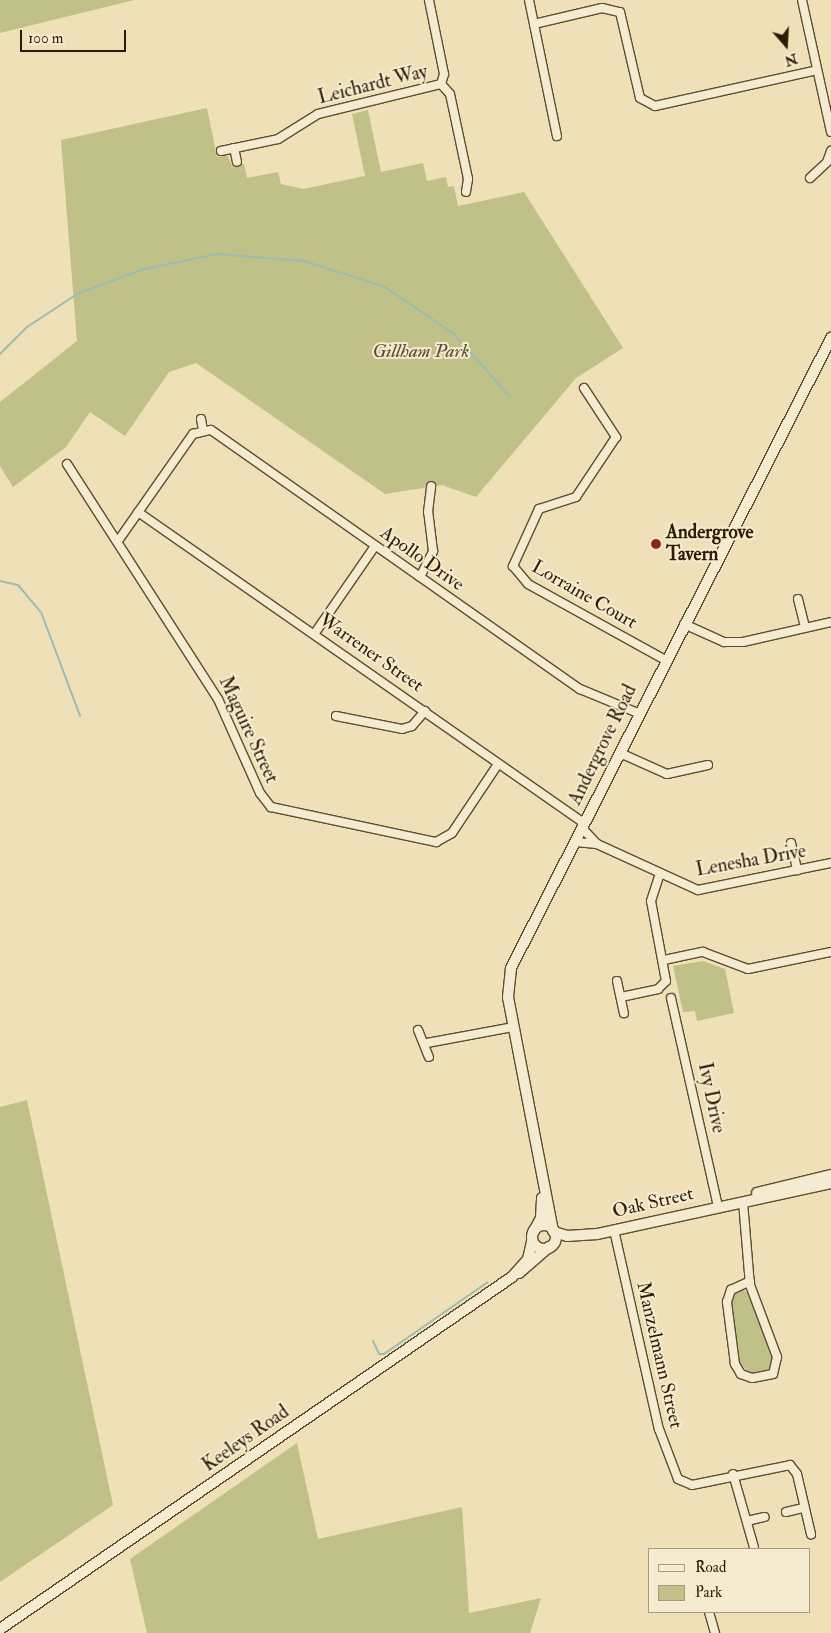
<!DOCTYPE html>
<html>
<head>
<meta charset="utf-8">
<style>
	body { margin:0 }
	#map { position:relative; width:831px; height:1633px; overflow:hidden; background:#efe0b7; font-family:"IM FELL Double Pica",serif }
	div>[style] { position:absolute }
	.green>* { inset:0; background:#c0c089 }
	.stream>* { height:2px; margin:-1px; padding:0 1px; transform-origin:1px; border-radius:1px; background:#9abcb3 }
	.roads { filter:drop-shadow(1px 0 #5e4d30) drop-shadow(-1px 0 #5e4d30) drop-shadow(0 1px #5e4d30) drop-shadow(0 -1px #5e4d30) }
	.minor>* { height:8px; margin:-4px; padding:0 4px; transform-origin:4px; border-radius:4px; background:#f5ebd0 }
	.tertiary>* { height:10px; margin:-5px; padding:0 5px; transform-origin:5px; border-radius:5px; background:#f5ebd0 }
	.tertiary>.ring { margin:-5px; padding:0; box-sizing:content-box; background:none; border:10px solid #f5ebd0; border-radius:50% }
	.dots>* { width:14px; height:14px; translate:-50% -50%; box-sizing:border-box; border:2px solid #f5ebd0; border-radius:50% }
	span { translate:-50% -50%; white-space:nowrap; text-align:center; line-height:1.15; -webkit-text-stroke:4px #f5ebd0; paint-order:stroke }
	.street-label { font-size:19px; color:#2d1c03 }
	.park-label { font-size:19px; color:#594d2b; font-style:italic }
	.poi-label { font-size:19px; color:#2d1c03; font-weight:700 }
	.left { translate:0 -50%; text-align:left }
	.legend { position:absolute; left:648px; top:1548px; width:162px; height:65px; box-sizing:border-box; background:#f5ebd0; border:1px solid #a5987e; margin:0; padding:6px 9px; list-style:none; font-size:15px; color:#2d1c03 }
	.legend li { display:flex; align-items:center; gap:10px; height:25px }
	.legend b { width:25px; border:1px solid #a5987e }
	.north { position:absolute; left:761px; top:20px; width:50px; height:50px; -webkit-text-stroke:4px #f5ebd0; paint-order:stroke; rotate:161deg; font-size:14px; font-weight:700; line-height:20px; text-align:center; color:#2d1c03 }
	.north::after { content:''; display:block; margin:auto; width:18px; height:22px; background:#2d1c03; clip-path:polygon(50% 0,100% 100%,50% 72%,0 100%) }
	.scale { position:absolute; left:20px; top:30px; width:106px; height:22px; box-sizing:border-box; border:2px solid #2d1c03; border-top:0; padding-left:6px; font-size:15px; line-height:18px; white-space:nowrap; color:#2d1c03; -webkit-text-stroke:4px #f5ebd0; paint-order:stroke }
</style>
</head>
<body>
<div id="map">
	<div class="green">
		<div style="clip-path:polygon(0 0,134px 0,0 33px)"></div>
		<div style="clip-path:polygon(207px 108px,217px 157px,227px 155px,233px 167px,244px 164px,247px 178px,278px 172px,281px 184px,303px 189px,365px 176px,352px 114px,368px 110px,381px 172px,423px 163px,427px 181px,446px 177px,448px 187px,454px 186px,458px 206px,524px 192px,623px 348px,576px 378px,476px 497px,442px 485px,385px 494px,196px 363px,169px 372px,125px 436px,90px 412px,66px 447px,13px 487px,0 466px,0 402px,77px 341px,61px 140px)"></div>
		<div style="clip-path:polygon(703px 961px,725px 969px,734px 1013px,697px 1021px,695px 1011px,683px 1012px,673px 966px)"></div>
		<div style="clip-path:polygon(27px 1100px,113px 1505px,0 1582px,0 1107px)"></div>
		<div style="clip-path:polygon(742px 1289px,749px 1293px,773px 1358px,767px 1373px,750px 1374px,739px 1362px,730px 1301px,734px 1291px)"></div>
		<div style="clip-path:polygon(297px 1443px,318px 1539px,462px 1507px,469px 1613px,541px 1598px,530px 1633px,147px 1633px,130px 1559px)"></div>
	</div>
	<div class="stream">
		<div style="left:0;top:354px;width:38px;rotate:-45deg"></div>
		<div style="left:27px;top:327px;width:60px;rotate:-33.4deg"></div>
		<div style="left:77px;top:294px;width:68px;rotate:-20.6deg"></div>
		<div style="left:141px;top:270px;width:77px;rotate:-12deg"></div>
		<div style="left:216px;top:254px;width:88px;rotate:4.5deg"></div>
		<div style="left:304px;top:261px;width:85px;rotate:17.8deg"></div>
		<div style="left:385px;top:287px;width:83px;rotate:34.3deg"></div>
		<div style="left:454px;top:334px;width:84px;rotate:48.4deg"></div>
		<div style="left:0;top:581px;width:18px;rotate:13deg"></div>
		<div style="left:18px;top:585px;width:35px;rotate:50deg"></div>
		<div style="left:41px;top:612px;width:111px;rotate:69.4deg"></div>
		<div style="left:373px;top:1341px;width:14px;rotate:65deg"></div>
		<div style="left:379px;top:1354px;width:5px"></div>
		<div style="left:384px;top:1354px;width:126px;rotate:-34.7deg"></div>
	</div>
	<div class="roads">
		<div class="minor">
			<div style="left:529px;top:0;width:139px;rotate:78.4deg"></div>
			<div style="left:802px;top:0;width:135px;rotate:77.6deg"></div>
			<div style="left:534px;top:24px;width:70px;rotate:-13.2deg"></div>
			<div style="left:602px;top:8px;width:18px;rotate:13deg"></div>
			<div style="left:620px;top:12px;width:88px;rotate:76.9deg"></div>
			<div style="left:640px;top:98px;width:17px;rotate:28deg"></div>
			<div style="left:655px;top:106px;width:166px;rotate:-12.5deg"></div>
			<div style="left:441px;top:84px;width:13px;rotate:48deg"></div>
			<div style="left:450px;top:94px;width:87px;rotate:78deg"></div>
			<div style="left:468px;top:179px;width:13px;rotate:99deg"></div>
			<div style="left:234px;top:148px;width:14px;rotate:78deg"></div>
			<div style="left:221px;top:151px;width:58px;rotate:-11.9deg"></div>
			<div style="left:278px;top:139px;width:47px;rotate:-32deg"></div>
			<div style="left:318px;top:114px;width:127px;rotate:-13.7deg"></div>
			<div style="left:441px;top:84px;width:10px;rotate:-73deg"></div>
			<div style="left:444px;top:74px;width:76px;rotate:-101.5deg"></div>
			<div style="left:810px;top:178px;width:23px;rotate:-43deg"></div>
			<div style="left:827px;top:162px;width:12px;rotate:-70deg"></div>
			<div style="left:584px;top:388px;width:59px;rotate:56.9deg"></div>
			<div style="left:616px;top:437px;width:72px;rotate:123.7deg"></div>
			<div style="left:576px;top:497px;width:39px;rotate:162deg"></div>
			<div style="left:539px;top:509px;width:63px;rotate:114.5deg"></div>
			<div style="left:513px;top:566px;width:23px;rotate:50deg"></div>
			<div style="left:528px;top:584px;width:157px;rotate:29deg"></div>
			<div style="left:201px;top:419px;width:11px;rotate:80deg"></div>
			<div style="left:67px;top:464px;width:279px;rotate:57.3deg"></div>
			<div style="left:218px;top:699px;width:103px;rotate:65.9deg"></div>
			<div style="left:260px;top:793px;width:18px;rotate:52deg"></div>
			<div style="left:271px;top:807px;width:169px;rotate:12deg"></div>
			<div style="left:436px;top:842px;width:18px;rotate:-29deg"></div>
			<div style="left:452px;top:833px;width:83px;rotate:-56.3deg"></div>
			<div style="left:138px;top:512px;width:544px;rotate:34.89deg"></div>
			<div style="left:118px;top:541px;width:131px;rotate:-55deg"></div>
			<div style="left:193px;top:434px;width:18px;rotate:-13deg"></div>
			<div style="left:211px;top:430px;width:451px;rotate:35.1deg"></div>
			<div style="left:580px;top:689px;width:63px;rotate:22.5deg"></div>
			<div style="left:420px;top:577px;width:29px;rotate:-63deg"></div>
			<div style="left:433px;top:551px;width:39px;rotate:-97deg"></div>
			<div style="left:428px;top:512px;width:26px;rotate:-83deg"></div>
			<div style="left:798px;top:599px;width:29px;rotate:76deg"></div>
			<div style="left:684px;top:624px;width:44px;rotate:24.2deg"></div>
			<div style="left:724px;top:642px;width:19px"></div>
			<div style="left:743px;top:642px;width:90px;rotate:-12.8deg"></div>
			<div style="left:315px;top:633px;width:106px;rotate:-55.4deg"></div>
			<div style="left:336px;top:716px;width:67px;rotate:11.1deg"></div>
			<div style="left:402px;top:729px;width:10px;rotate:-17deg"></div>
			<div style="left:412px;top:726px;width:20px;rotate:-49deg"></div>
			<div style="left:620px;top:753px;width:51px;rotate:24.1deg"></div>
			<div style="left:667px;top:774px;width:42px;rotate:-12.4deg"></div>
			<div style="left:582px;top:828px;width:22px;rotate:47deg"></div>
			<div style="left:575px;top:842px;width:22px;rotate:5deg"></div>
			<div style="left:597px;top:844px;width:111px;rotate:24.5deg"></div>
			<div style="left:698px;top:890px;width:136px;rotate:-11.5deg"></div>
			<div style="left:791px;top:843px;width:28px;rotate:77deg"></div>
			<div style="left:664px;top:960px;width:40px;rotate:-12deg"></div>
			<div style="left:703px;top:952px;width:48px;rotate:20.7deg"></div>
			<div style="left:748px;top:969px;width:85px;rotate:-11.6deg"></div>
			<div style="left:617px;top:981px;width:33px;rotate:78deg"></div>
			<div style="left:621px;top:997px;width:38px;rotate:-12deg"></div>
			<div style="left:658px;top:989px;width:11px;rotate:-45deg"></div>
			<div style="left:666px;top:981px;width:81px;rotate:-100.6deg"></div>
			<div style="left:651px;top:901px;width:26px;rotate:-72deg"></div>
			<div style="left:671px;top:998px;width:213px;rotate:77.3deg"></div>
			<div style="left:418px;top:1030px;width:29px;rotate:68deg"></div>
			<div style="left:427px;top:1043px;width:87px;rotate:-10.5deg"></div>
			<div style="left:743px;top:1202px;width:83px;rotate:85.2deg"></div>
			<div style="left:750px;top:1285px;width:77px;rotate:69.4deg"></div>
			<div style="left:777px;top:1357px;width:17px;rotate:103deg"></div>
			<div style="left:773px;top:1374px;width:21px;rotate:169deg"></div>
			<div style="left:752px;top:1378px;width:12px;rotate:-160deg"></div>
			<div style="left:741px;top:1374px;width:12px;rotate:-121deg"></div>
			<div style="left:735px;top:1364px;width:63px;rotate:-97.4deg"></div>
			<div style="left:727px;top:1302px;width:13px;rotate:-72deg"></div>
			<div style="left:731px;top:1290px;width:21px;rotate:-25deg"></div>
			<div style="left:614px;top:1230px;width:204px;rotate:77.3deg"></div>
			<div style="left:659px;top:1429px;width:53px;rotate:69.2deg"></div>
			<div style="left:678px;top:1479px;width:15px;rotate:23deg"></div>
			<div style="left:692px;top:1485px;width:100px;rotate:-11.5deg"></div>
			<div style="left:790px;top:1465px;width:11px;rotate:52deg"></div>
			<div style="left:797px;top:1474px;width:62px;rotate:76.9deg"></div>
			<div style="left:733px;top:1474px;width:76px;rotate:74deg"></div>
			<div style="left:786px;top:1512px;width:18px;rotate:-13deg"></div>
			<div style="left:747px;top:1521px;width:18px;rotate:-13deg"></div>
			<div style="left:709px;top:1612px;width:22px;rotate:74deg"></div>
		</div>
		<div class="tertiary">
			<div style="left:757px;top:1193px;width:76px;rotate:-13.7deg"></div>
			<div class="ring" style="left:532px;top:1225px;width:14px;height:14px"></div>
			<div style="left:534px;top:1231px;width:15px;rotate:-62deg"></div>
			<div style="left:541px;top:1218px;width:20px;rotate:-87deg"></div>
			<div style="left:553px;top:1231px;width:238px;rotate:-100.9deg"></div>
			<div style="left:508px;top:997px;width:29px;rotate:-84deg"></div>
			<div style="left:511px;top:968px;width:707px;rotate:-63.07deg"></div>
			<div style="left:554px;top:1232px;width:14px;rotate:17deg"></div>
			<div style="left:567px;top:1236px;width:30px;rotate:-4deg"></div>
			<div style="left:597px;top:1234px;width:239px;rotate:-12.3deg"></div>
			<div style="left:519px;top:1273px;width:40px;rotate:-41deg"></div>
			<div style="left:0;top:1629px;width:621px;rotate:-34.51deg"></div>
			<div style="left:512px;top:1277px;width:24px;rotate:-48deg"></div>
			<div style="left:528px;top:1259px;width:18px;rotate:-77deg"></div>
		</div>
	</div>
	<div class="dots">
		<div style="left:656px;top:544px;background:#8f2418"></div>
	</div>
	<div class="street-label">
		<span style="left:373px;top:85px;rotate:-14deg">Leichardt Way</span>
		<span style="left:422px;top:559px;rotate:35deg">Apollo Drive</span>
		<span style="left:584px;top:595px;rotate:30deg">Lorraine Court</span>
		<span style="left:371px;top:653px;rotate:35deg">Warrener Street</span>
		<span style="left:248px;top:730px;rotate:65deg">Maguire Street</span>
		<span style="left:603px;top:745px;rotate:-64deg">Andergrove Road</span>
		<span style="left:751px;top:861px;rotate:-10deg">Lenesha Drive</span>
		<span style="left:711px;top:1098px;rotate:78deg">Ivy Drive</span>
		<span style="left:653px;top:1203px;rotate:-13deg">Oak Street</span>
		<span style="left:659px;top:1355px;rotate:77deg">Manzelmann Street</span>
		<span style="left:246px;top:1439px;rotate:-35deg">Keeleys Road</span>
	</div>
	<div class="park-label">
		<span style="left:421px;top:352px">Gillham Park</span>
	</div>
	<div class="poi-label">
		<span class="left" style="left:666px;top:544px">Andergrove<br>Tavern</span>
	</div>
	<ul class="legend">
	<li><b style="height:6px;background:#f5ebd0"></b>Road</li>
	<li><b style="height:14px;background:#c0c089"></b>Park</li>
	</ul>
	<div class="north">N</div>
	<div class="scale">100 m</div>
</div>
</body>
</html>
